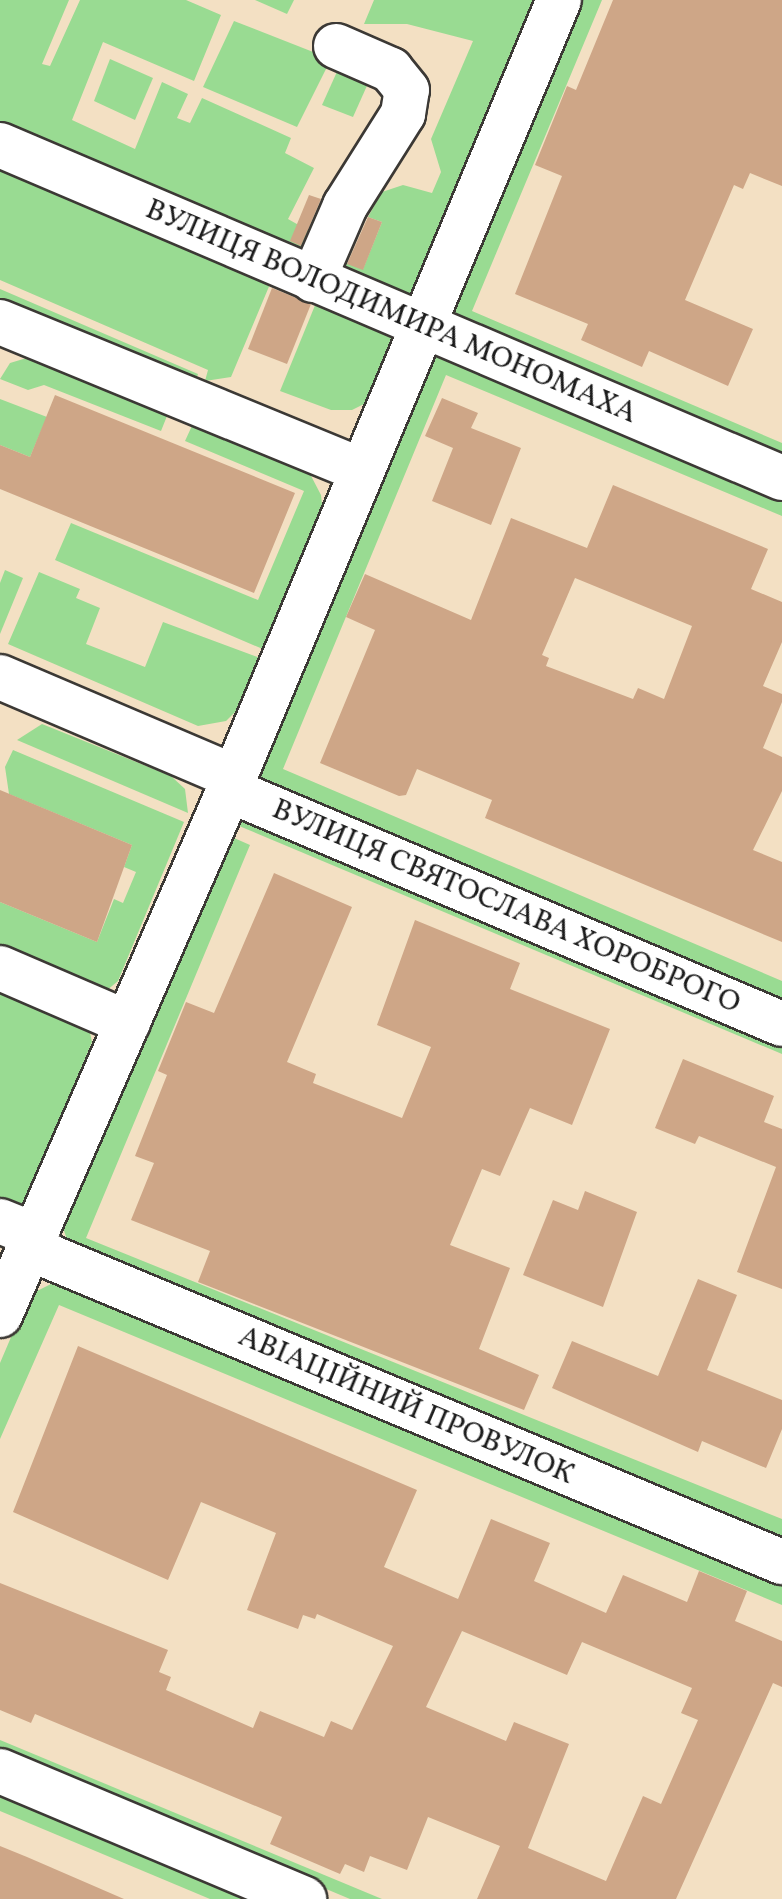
<!DOCTYPE html>
<html>
<head>
<meta charset="utf-8">
<style>
	body { margin:0 }
	#map { position:relative; width:782px; height:1899px; overflow:hidden; background:#f3e0c3; font-family:Vollkorn,serif }
	div>[style] { position:absolute }
	.green>* { inset:0; background:#99db92 }
	.building>* { inset:0; background:#cea687 }
	.roads { filter:drop-shadow(2px 0 #3c3935) drop-shadow(-2px 0 #3c3935) drop-shadow(0 2px #3c3935) drop-shadow(0 -2px #3c3935) }
	.minor>* { height:44px; margin:-22px; padding:0 22px; transform-origin:22px; border-radius:22px; background:#fff }
	span { translate:-50% -50%; white-space:nowrap; text-align:center; line-height:1.15; -webkit-text-stroke:6px #fff; paint-order:stroke }
	.street-label { font-size:30px; color:#1c1c1c }
</style>
</head>
<body>
<div id="map">
	<div class="green">
		<div style="clip-path:polygon(0 0,69px 0,42px 64px,50px 66px,80px 0,186px 0,221px 15px,194px 81px,103px 42px,72px 120px,135px 149px,162px 82px,188px 94px,177px 118px,190px 123px,202px 98px,291px 138px,285px 153px,314px 168px,288px 219px,318px 236px,333px 258px,363px 269px,382px 222px,368px 217px,382px 192px,403px 185px,432px 193px,441px 172px,431px 139px,473px 41px,407px 24px,364px 24px,374px 0,544px 0,415px 296px,407px 300px,0 133px)"></div>
		<div style="clip-path:polygon(255px 0,294px 0,287px 14px)"></div>
		<div style="clip-path:polygon(579px 0,602px 0,472px 311px,782px 443px,782px 463px,451px 318px,450px 306px)"></div>
		<div style="clip-path:polygon(234px 21px,331px 59px,297px 127px,203px 87px)"></div>
		<div style="clip-path:polygon(110px 59px,153px 78px,135px 120px,94px 101px)"></div>
		<div style="clip-path:polygon(340px 65px,370px 79px,353px 117px,322px 105px)"></div>
		<div style="clip-path:polygon(0 158px,273px 277px,231px 377px,205px 381px,208px 370px,0 280px)"></div>
		<div style="clip-path:polygon(0 289px,198px 374px,195px 383px,0 307px)"></div>
		<div style="clip-path:polygon(318px 298px,395px 329px,401px 342px,368px 402px,352px 410px,331px 410px,280px 391px)"></div>
		<div style="clip-path:polygon(430px 350px,782px 492px,782px 516px,446px 375px,283px 769px,782px 981px,782px 1008px,267px 788px,260px 777px,260px 763px)"></div>
		<div style="clip-path:polygon(30px 357px,171px 406px,161px 431px,44px 385px,28px 390px,0 379px,10px 363px)"></div>
		<div style="clip-path:polygon(0 399px,47px 417px,30px 457px,0 445px)"></div>
		<div style="clip-path:polygon(196px 417px,309px 472px,321px 495px,323px 513px,265px 650px,55px 560px,71px 523px,258px 600px,304px 491px,185px 441px)"></div>
		<div style="clip-path:polygon(5px 570px,23px 578px,0 634px,0 583px)"></div>
		<div style="clip-path:polygon(39px 572px,80px 589px,76px 598px,100px 608px,86px 644px,145px 667px,163px 622px,263px 659px,241px 706px,226px 721px,198px 726px,8px 644px)"></div>
		<div style="clip-path:polygon(42px 724px,171px 776px,185px 789px,188px 813px,17px 740px)"></div>
		<div style="clip-path:polygon(13px 750px,184px 822px,118px 981px,106px 991px,0 952px,0 902px,97px 942px,114px 899px,123px 903px,136px 872px,124px 867px,132px 845px,9px 794px,5px 767px)"></div>
		<div style="clip-path:polygon(243px 818px,782px 1038px,782px 1054px,232px 823px)"></div>
		<div style="clip-path:polygon(225px 834px,250px 845px,86px 1238px,782px 1519px,782px 1546px,70px 1248px,62px 1225px)"></div>
		<div style="clip-path:polygon(0 982px,89px 1028px,92px 1042px,17px 1220px,0 1213px)"></div>
		<div style="clip-path:polygon(57px 1281px,782px 1576px,782px 1605px,59px 1305px,0 1439px,0 1363px,29px 1295px)"></div>
		<div style="clip-path:polygon(0 1740px,382px 1899px,350px 1899px,0 1752px)"></div>
		<div style="clip-path:polygon(0 1787px,266px 1899px,210px 1899px,0 1811px)"></div>
	</div>
	<div class="building">
		<div style="clip-path:polygon(613px 0,782px 0,782px 186px,750px 173px,743px 189px,734px 185px,685px 300px,753px 329px,728px 386px,649px 351px,642px 367px,581px 340px,588px 324px,515px 294px,562px 176px,535px 165px,567px 86px,576px 90px)"></div>
		<div style="clip-path:polygon(309px 195px,321px 199px,301px 246px,290px 241px)"></div>
		<div style="clip-path:polygon(368px 217px,382px 222px,363px 270px,347px 264px)"></div>
		<div style="clip-path:polygon(272px 288px,311px 304px,287px 364px,248px 349px)"></div>
		<div style="clip-path:polygon(55px 395px,295px 493px,254px 593px,0 489px,0 445px,30px 457px)"></div>
		<div style="clip-path:polygon(442px 398px,478px 413px,471px 428px,521px 448px,491px 525px,432px 501px,453px 448px,425px 436px)"></div>
		<div style="clip-path:polygon(evenodd,613px 485px,768px 549px,751px 589px,782px 602px,782px 642px,763px 686px,782px 694px,782px 702px,763px 748px,782px 757px,782px 791px,753px 850px,782px 862px,782px 942px,485px 818px,492px 800px,417px 769px,406px 795px,399px 796px,320px 763px,375px 630px,346px 617px,365px 574px,471px 620px,511px 518px,587px 548px,613px 485px,575px 578px,692px 626px,664px 699px,638px 688px,633px 699px,546px 666px,549px 658px,542px 655px,575px 578px)"></div>
		<div style="clip-path:polygon(0 790px,132px 845px,97px 942px,0 902px)"></div>
		<div style="clip-path:polygon(274px 873px,352px 907px,287px 1062px,316px 1074px,313px 1083px,402px 1118px,431px 1047px,377px 1025px,415px 920px,520px 963px,510px 989px,610px 1029px,572px 1125px,530px 1108px,500px 1176px,482px 1169px,450px 1245px,510px 1268px,479px 1349px,539px 1375px,524px 1410px,198px 1282px,210px 1251px,131px 1220px,154px 1163px,135px 1156px,167px 1075px,158px 1071px,186px 1002px,214px 1013px)"></div>
		<div style="clip-path:polygon(683px 1059px,774px 1096px,764px 1122px,782px 1129px,782px 1289px,737px 1272px,776px 1167px,699px 1136px,695px 1144px,655px 1128px)"></div>
		<div style="clip-path:polygon(585px 1191px,637px 1212px,603px 1307px,523px 1275px,553px 1200px,578px 1210px)"></div>
		<div style="clip-path:polygon(698px 1279px,737px 1295px,707px 1370px,782px 1400px,782px 1429px,766px 1468px,702px 1441px,698px 1452px,552px 1388px,572px 1341px,658px 1376px)"></div>
		<div style="clip-path:polygon(evenodd,78px 1346px,417px 1490px,384px 1567px,458px 1599px,491px 1519px,550px 1543px,534px 1581px,606px 1613px,623px 1575px,687px 1602px,699px 1571px,747px 1591px,735px 1621px,782px 1641px,782px 1687px,773px 1683px,676px 1899px,477px 1899px,500px 1846px,428px 1817px,407px 1870px,370px 1856px,364px 1872px,345px 1864px,340px 1874px,270px 1844px,282px 1817px,35px 1714px,31px 1723px,0 1710px,0 1583px,168px 1650px,159px 1672px,171px 1677px,166px 1690px,253px 1728px,260px 1711px,324px 1737px,331px 1721px,352px 1730px,393px 1646px,317px 1614px,315px 1619px,303px 1615px,298px 1629px,247px 1610px,276px 1533px,201px 1502px,168px 1580px,13px 1512px,78px 1346px,462px 1631px,567px 1675px,582px 1642px,692px 1688px,681px 1713px,698px 1720px,661px 1804px,643px 1796px,606px 1881px,528px 1848px,569px 1744px,514px 1722px,506px 1741px,426px 1707px,462px 1631px)"></div>
		<div style="clip-path:polygon(0 1846px,27px 1857px,124px 1899px,0 1899px)"></div>
	</div>
	<div class="roads">
		<div class="minor">
			<div style="left:0;top:145px;width:850px;rotate:23.07deg"></div>
			<div style="left:313px;top:280px;width:81px;rotate:-66.6deg"></div>
			<div style="left:345px;top:206px;width:109px;rotate:-57.8deg"></div>
			<div style="left:403px;top:114px;width:24px;rotate:-81deg"></div>
			<div style="left:407px;top:90px;width:26px;rotate:-129deg"></div>
			<div style="left:391px;top:70px;width:60px;rotate:-156.4deg"></div>
			<div style="left:0;top:322px;width:390px;rotate:22.3deg"></div>
			<div style="left:0;top:677px;width:254px;rotate:23.1deg"></div>
			<div style="left:229px;top:790px;width:600px;rotate:22.94deg"></div>
			<div style="left:0;top:968px;width:139px;rotate:23.3deg"></div>
			<div style="left:0;top:1221px;width:40px;rotate:22deg"></div>
			<div style="left:31px;top:1249px;width:814px;rotate:22.63deg"></div>
			<div style="left:0;top:1315px;width:573px;rotate:-66.43deg"></div>
			<div style="left:229px;top:790px;width:856px;rotate:-67.33deg"></div>
			<div style="left:0;top:1771px;width:330px;rotate:22.8deg"></div>
		</div>
	</div>
	<div class="street-label">
		<span style="left:391px;top:312px;rotate:23deg">ВУЛИЦЯ ВОЛОДИМИРА МОНОМАХА</span>
		<span style="left:506px;top:907px;rotate:23deg">ВУЛИЦЯ СВЯТОСЛАВА ХОРОБРОГО</span>
		<span style="left:406px;top:1406px;rotate:23deg">АВІАЦІЙНИЙ ПРОВУЛОК</span>
	</div>
</div>
</body>
</html>
